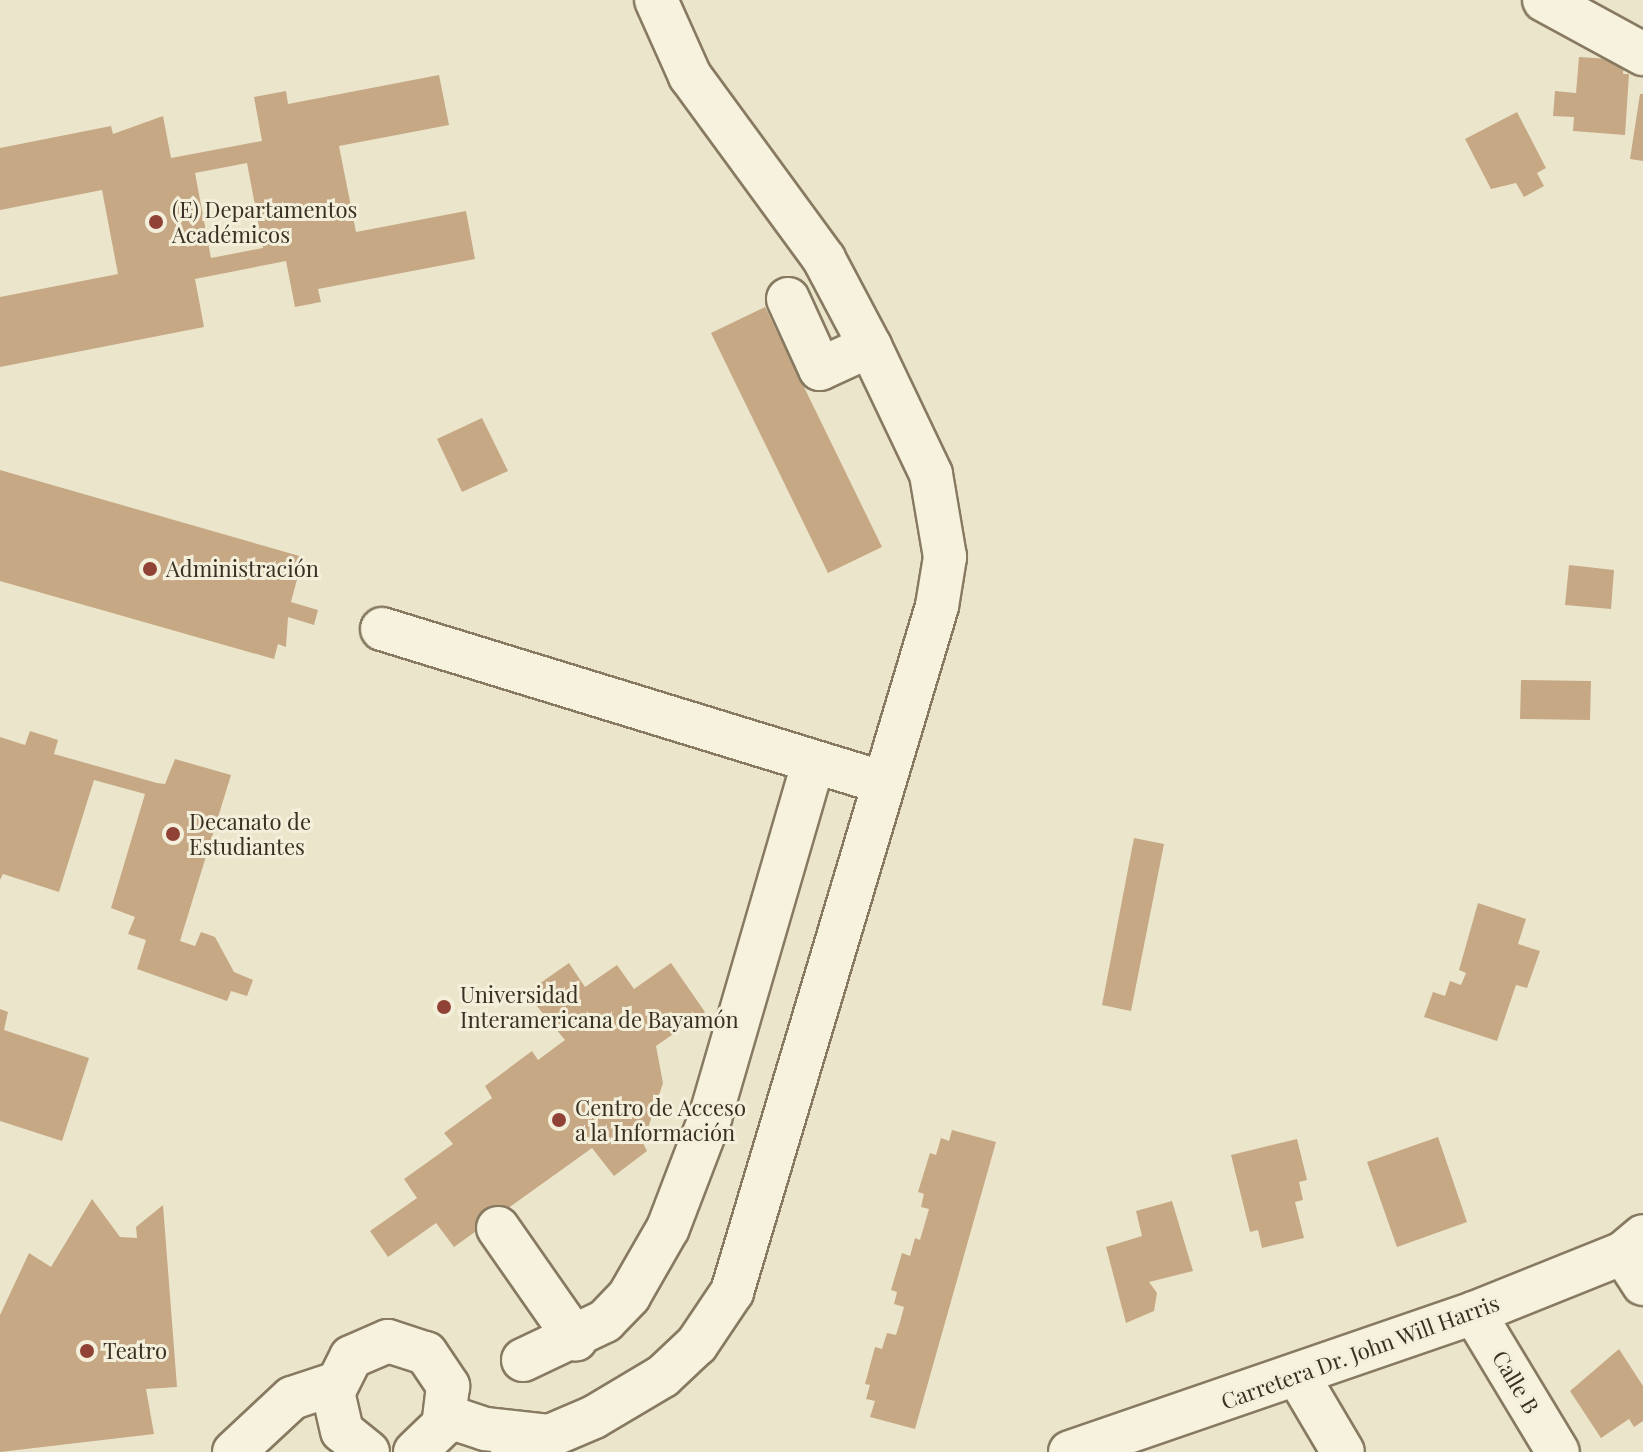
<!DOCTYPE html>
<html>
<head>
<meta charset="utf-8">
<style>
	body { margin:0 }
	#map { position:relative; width:1643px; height:1452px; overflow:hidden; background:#ebe6cb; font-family:"Playfair Display",serif }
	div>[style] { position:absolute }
	.building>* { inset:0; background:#c6a885 }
	.roads { filter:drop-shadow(2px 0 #877a61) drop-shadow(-2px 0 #877a61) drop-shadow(0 2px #877a61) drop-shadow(0 -2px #877a61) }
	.minor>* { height:42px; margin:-21px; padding:0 21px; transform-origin:21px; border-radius:21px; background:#f6f2de }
	.dots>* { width:22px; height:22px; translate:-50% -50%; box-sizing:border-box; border:4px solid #f3efda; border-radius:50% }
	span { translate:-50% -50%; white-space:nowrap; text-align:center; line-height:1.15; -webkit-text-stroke:6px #f3efda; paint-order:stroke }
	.poi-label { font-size:22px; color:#393023 }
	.left { translate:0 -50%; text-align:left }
	.street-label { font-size:22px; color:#393023 }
</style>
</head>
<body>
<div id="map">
	<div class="building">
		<div style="clip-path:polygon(1579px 57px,1624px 60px,1623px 74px,1629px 74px,1625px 135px,1573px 131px,1574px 117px,1553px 116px,1555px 91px,1576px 93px)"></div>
		<div style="clip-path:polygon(evenodd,439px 75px,449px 125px,339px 146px,356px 232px,466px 211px,475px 259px,318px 289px,321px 302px,295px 307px,286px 261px,195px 279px,204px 327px,0 367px,0 297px,118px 274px,102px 190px,0 210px,0 148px,111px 126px,113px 134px,163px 116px,171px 158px,262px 141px,254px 97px,286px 91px,288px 104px,439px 75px,247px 163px,263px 248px,211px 258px,195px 173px,247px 163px)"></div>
		<div style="clip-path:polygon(1640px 94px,1643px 94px,1643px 161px,1630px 159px)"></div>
		<div style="clip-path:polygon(1517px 112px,1546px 168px,1537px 173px,1544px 186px,1524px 197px,1516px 183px,1491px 189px,1465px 139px)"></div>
		<div style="clip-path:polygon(765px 307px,882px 547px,828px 573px,711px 333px)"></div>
		<div style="clip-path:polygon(482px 418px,508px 471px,462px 492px,437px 439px)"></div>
		<div style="clip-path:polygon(0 470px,303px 557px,291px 602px,318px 610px,314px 625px,288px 617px,286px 647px,278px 644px,274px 659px,0 581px)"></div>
		<div style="clip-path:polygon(1569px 565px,1614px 570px,1611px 609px,1565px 605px)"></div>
		<div style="clip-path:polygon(1521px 680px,1591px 681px,1590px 720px,1520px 719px)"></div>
		<div style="clip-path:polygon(30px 731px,58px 740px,54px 754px,157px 783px,165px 784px,175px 759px,231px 775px,180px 941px,195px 946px,201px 932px,215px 937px,234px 972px,253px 980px,247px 996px,231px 991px,227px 1001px,137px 969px,146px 940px,128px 934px,135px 917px,111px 908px,145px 794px,94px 780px,59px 892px,3px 874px,0 880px,0 737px,25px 745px)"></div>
		<div style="clip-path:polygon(1134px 838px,1164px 844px,1131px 1011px,1102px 1005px)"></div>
		<div style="clip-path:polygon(1478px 903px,1526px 919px,1518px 944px,1540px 951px,1527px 988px,1516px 985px,1497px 1041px,1424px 1017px,1433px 992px,1445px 996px,1450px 981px,1461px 985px,1466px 973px,1459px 970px)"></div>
		<div style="clip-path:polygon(569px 963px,585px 987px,617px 965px,634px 989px,671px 963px,705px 1012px,656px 1046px,663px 1083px,643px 1143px,647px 1151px,614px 1176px,592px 1148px,454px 1247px,436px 1223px,388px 1257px,370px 1231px,417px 1198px,404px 1179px,453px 1144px,444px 1133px,492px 1098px,485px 1086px,532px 1051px,538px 1060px,565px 1040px,526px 993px)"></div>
		<div style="clip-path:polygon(0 1009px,8px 1012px,4px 1030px,89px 1058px,62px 1141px,0 1121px)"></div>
		<div style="clip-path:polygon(952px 1130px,996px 1142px,915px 1429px,870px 1417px,875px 1401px,866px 1399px,870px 1385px,865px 1384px,875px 1347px,882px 1349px,887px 1333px,896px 1335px,900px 1322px,904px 1307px,894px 1304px,897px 1292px,891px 1290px,902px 1253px,910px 1256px,915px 1238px,920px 1240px,929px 1209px,921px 1207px,924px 1194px,918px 1192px,930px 1153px,936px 1155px,941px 1138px,949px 1141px)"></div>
		<div style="clip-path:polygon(1438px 1137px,1467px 1222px,1397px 1247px,1367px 1162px)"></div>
		<div style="clip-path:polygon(1297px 1139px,1307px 1180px,1299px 1182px,1303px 1200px,1295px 1202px,1304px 1238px,1262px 1248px,1258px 1230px,1250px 1232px,1231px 1155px)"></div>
		<div style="clip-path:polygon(92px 1199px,120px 1237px,137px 1238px,136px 1227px,163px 1205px,177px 1387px,146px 1389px,154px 1434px,0 1452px,0 1315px,29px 1253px,51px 1267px)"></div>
		<div style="clip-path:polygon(1172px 1201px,1193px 1271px,1149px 1282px,1157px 1293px,1154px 1311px,1126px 1323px,1106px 1247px,1142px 1236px,1136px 1211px)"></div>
		<div style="clip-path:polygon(1619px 1349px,1643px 1386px,1643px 1421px,1634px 1427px,1629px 1419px,1601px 1438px,1570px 1391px)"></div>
	</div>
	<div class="roads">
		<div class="minor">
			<div style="left:1544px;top:0;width:113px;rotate:28.6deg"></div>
			<div style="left:788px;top:299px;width:77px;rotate:65.4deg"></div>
			<div style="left:820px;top:369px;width:55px;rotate:-24.7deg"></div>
			<div style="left:382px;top:629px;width:525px;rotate:17.05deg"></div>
			<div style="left:498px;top:1228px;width:136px;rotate:55.1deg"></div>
			<div style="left:1623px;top:1253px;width:37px;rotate:57deg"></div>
			<div style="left:1474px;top:1313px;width:162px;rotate:58.9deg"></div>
			<div style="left:523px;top:1360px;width:91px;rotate:-25.4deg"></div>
			<div style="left:605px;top:1321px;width:35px;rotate:-46deg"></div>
			<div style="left:629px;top:1296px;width:78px;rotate:-60.2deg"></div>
			<div style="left:668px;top:1228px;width:118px;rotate:-69.1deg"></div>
			<div style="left:710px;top:1118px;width:370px;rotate:-73.8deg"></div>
			<div style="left:1298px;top:1376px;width:88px;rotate:59.4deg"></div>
			<div style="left:446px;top:1416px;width:41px;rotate:18.4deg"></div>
			<div style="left:485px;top:1429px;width:64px;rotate:6.2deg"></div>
			<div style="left:234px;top:1452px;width:79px;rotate:-43deg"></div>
			<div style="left:292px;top:1398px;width:47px;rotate:-18.4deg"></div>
			<div style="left:368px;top:1452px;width:33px;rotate:-141deg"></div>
			<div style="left:342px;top:1431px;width:39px;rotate:-103deg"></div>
			<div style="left:333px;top:1393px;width:40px;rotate:-63.4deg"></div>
			<div style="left:351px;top:1357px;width:40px;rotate:-23.4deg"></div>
			<div style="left:388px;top:1341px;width:40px;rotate:18deg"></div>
			<div style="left:426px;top:1353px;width:40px;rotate:56deg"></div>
			<div style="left:448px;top:1386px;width:39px;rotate:97deg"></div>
			<div style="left:443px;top:1425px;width:39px;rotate:136deg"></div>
			<div style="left:512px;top:1452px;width:89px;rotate:-23.1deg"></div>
			<div style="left:594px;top:1417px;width:80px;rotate:-30.7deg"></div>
			<div style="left:663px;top:1376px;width:47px;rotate:-43.3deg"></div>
			<div style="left:697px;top:1344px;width:63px;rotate:-56.1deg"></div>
			<div style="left:732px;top:1292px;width:716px;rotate:-73.36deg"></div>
			<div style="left:937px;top:606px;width:50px;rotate:-80.7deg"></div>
			<div style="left:945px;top:557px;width:84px;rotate:-99.6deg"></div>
			<div style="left:931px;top:474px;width:142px;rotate:-115.5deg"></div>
			<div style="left:870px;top:346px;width:98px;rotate:-117.9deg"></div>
			<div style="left:824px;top:259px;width:227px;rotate:-126.2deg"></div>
			<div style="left:690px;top:76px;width:83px;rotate:-114.1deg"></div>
			<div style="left:1070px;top:1452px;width:427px;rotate:-19deg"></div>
			<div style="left:1474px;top:1313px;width:161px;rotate:-21.9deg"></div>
			<div style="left:1623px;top:1253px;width:26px;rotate:-40deg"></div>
		</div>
	</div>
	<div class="dots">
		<div style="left:156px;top:222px;background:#904236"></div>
		<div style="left:150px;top:569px;background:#904236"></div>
		<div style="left:173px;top:834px;background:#904236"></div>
		<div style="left:444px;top:1007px;background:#904236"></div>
		<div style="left:559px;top:1120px;background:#904236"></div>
		<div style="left:87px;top:1351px;background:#904236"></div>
	</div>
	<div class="poi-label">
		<span class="left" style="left:172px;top:222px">(E) Departamentos<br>Académicos</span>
		<span class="left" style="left:166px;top:569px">Administración</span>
		<span class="left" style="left:189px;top:834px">Decanato de<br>Estudiantes</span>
		<span class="left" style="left:460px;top:1007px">Universidad<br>Interamericana de Bayamón</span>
		<span class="left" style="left:575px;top:1120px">Centro de Acceso<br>a la Información</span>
		<span class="left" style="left:103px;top:1351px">Teatro</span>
	</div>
	<div class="street-label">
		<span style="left:1360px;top:1352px;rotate:-20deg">Carretera Dr. John Will Harris</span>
		<span style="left:1516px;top:1382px;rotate:59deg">Calle B</span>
	</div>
</div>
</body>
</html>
